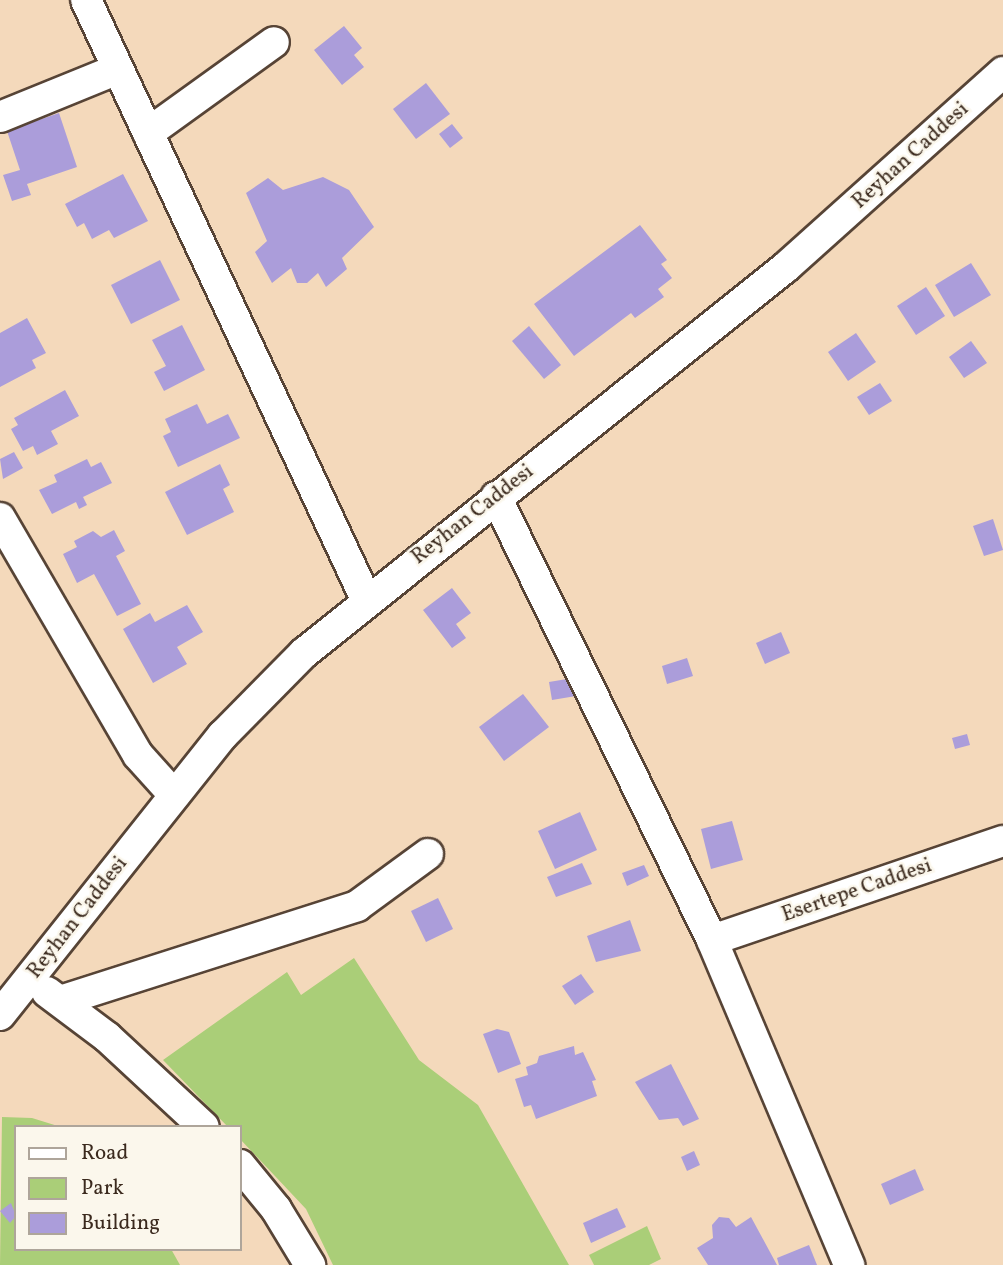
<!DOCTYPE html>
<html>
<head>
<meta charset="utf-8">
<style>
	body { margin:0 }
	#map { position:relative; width:1003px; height:1265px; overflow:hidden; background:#f4d9bb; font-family:Vollkorn,serif }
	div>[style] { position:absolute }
	.green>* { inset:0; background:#aace78 }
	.building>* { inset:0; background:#ab9dda }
	.roads { filter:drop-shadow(2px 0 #574436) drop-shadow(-2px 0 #574436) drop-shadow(0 2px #574436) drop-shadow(0 -2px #574436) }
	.minor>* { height:30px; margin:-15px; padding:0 15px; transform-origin:15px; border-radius:15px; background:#fff }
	span { translate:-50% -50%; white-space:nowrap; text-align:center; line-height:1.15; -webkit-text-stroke:5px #fbf7ec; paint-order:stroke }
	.street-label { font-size:21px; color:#3b2a1e }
	.legend { position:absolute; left:14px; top:1125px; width:228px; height:126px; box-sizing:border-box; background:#fbf7ec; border:2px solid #aea59a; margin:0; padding:9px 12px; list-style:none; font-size:21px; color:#3b2a1e }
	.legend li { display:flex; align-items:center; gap:14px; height:35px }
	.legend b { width:35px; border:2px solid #aea59a }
</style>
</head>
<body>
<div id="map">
	<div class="green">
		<div style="clip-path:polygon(354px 958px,419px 1060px,478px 1105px,569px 1265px,333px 1265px,306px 1209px,240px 1139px,240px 1127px,228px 1127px,163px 1060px,287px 972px,301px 995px)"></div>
		<div style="clip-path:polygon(2px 1117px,32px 1118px,61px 1127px,16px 1127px,16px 1249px,171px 1249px,180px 1265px,0 1265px)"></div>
		<div style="clip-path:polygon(647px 1226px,661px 1259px,649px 1265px,594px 1265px,589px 1255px)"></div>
	</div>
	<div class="building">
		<div style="clip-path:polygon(344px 26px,362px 48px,354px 55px,364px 67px,342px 85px,314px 50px)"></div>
		<div style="clip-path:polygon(426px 83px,450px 114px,416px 139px,393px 109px)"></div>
		<div style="clip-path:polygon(59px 113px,77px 167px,27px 184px,31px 195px,12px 201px,3px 175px,20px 170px,7px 131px)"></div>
		<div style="clip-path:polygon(452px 124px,463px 138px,450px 148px,439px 134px)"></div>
		<div style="clip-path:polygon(123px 174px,148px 221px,114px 238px,109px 230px,92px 239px,84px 223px,77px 227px,65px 204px)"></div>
		<div style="clip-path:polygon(323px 177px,349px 190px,374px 227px,342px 258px,347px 269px,326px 287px,318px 273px,307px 283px,297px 283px,291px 268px,272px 283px,255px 252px,267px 241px,246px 193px,268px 178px,283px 190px)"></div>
		<div style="clip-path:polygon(640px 225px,667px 260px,661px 264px,672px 278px,658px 289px,664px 297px,635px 318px,631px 313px,574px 356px,534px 304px)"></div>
		<div style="clip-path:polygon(160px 260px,180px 300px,131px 324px,111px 285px)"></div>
		<div style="clip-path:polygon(971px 263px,991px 295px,954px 317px,935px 285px)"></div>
		<div style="clip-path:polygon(926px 287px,945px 316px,916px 335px,897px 306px)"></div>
		<div style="clip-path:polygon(27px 318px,46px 353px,32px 360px,36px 368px,0 387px,0 333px)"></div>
		<div style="clip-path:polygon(182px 325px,205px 370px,164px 391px,154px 372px,166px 366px,152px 340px)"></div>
		<div style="clip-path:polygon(529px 326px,561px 365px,544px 379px,512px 341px)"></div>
		<div style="clip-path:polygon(856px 333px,876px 362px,848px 381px,828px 352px)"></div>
		<div style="clip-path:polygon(971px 341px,987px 363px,964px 378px,949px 357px)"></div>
		<div style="clip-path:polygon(880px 383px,892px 401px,869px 415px,857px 397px)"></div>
		<div style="clip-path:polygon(65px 390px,79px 416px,51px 431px,58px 444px,37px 455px,33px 446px,23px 451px,11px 429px,18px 425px,14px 418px)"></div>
		<div style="clip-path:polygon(197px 404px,207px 424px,228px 414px,240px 438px,178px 467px,163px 436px,171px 432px,165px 419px)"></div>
		<div style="clip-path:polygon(14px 452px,23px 468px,3px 479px,0 459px)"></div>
		<div style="clip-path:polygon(87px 459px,91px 467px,101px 462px,112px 483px,83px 497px,87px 505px,79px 509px,76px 502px,52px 514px,39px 490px,57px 482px,54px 475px)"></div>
		<div style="clip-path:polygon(220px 464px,230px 485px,223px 489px,234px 512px,187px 535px,165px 492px)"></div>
		<div style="clip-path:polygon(993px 519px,1003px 550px,984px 556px,973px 526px)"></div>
		<div style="clip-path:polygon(114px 530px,125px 551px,116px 556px,141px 604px,117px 616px,94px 574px,77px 583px,63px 554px,77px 547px,74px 541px,93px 531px,101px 537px)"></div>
		<div style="clip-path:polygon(452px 588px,471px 613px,456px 624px,466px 638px,452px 648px,423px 610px)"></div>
		<div style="clip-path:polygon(187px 605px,203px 632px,177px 647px,187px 664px,153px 683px,123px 629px,150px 613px,155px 622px)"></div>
		<div style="clip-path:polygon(781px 632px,790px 653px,765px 664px,756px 643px)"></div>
		<div style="clip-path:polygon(687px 658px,693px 676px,667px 684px,662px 666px)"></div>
		<div style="clip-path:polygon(573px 678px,576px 696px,552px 700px,549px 682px)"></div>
		<div style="clip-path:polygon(523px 694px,549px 727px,504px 761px,479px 727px)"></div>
		<div style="clip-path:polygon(967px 734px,970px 745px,955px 749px,952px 738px)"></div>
		<div style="clip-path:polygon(580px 812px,597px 850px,555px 869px,538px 831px)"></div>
		<div style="clip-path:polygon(732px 821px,743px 860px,711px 869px,701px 829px)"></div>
		<div style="clip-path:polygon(582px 863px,592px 884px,556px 897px,547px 877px)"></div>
		<div style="clip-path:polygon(644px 865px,649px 876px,627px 886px,622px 873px)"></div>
		<div style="clip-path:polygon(438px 898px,453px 929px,426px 942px,411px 911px)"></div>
		<div style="clip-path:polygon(630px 920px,641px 951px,596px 962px,587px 936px)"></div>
		<div style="clip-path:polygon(581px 974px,594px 992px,575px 1005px,562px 986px)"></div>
		<div style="clip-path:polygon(497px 1029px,509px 1032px,521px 1064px,498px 1073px,483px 1034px)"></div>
		<div style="clip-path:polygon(574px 1046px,575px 1055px,583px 1052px,596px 1080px,592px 1081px,597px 1096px,536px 1119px,531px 1105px,524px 1107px,515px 1079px,528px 1075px,526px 1067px,537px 1063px,539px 1056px)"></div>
		<div style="clip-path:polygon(671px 1064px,699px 1119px,683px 1126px,678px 1118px,659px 1120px,635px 1082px)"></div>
		<div style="clip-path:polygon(694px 1151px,700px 1165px,687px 1171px,681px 1157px)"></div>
		<div style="clip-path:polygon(915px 1169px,924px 1190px,890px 1205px,881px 1184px)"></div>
		<div style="clip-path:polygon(11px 1203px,16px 1216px,10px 1223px,0 1211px)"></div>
		<div style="clip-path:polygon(617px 1208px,626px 1227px,591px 1243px,583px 1223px)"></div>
		<div style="clip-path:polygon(719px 1217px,729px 1218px,736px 1227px,751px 1217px,777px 1265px,708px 1265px,697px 1248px,713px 1238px,712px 1225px)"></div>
		<div style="clip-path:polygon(809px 1245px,817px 1265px,779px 1265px,777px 1258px)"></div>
	</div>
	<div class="roads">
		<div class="minor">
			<div style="left:86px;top:0;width:661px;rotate:64.95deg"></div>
			<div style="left:0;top:117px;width:127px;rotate:-22.1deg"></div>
			<div style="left:148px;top:133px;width:155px;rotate:-35.8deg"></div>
			<div style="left:496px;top:497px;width:493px;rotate:64deg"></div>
			<div style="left:712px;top:940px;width:353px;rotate:67.1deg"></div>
			<div style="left:0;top:518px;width:274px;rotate:59.8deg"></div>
			<div style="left:138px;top:755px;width:54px;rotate:48deg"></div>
			<div style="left:712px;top:940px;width:307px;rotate:-18.8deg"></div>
			<div style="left:47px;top:992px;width:75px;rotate:36.9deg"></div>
			<div style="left:107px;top:1037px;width:132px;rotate:42.9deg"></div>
			<div style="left:60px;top:1001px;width:312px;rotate:-17.7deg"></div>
			<div style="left:357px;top:906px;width:88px;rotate:-36.2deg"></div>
			<div style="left:0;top:1015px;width:358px;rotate:-51.5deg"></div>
			<div style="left:223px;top:735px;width:115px;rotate:-45.4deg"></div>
			<div style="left:304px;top:653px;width:618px;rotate:-38.69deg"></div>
			<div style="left:786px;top:267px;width:292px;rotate:-41.9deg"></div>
			<div style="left:240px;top:1165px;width:57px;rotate:50.7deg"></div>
			<div style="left:276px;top:1209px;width:66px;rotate:58.7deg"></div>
		</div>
	</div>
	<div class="street-label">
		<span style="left:911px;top:156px;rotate:-42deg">Reyhan Caddesi</span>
		<span style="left:473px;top:515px;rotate:-38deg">Reyhan Caddesi</span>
		<span style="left:857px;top:891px;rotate:-19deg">Esertepe Caddesi</span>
		<span style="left:78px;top:918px;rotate:-52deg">Reyhan Caddesi</span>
	</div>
	<ul class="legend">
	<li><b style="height:9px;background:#fff"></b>Road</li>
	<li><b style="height:19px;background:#aace78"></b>Park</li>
	<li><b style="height:19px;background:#ab9dda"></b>Building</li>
	</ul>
</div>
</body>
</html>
